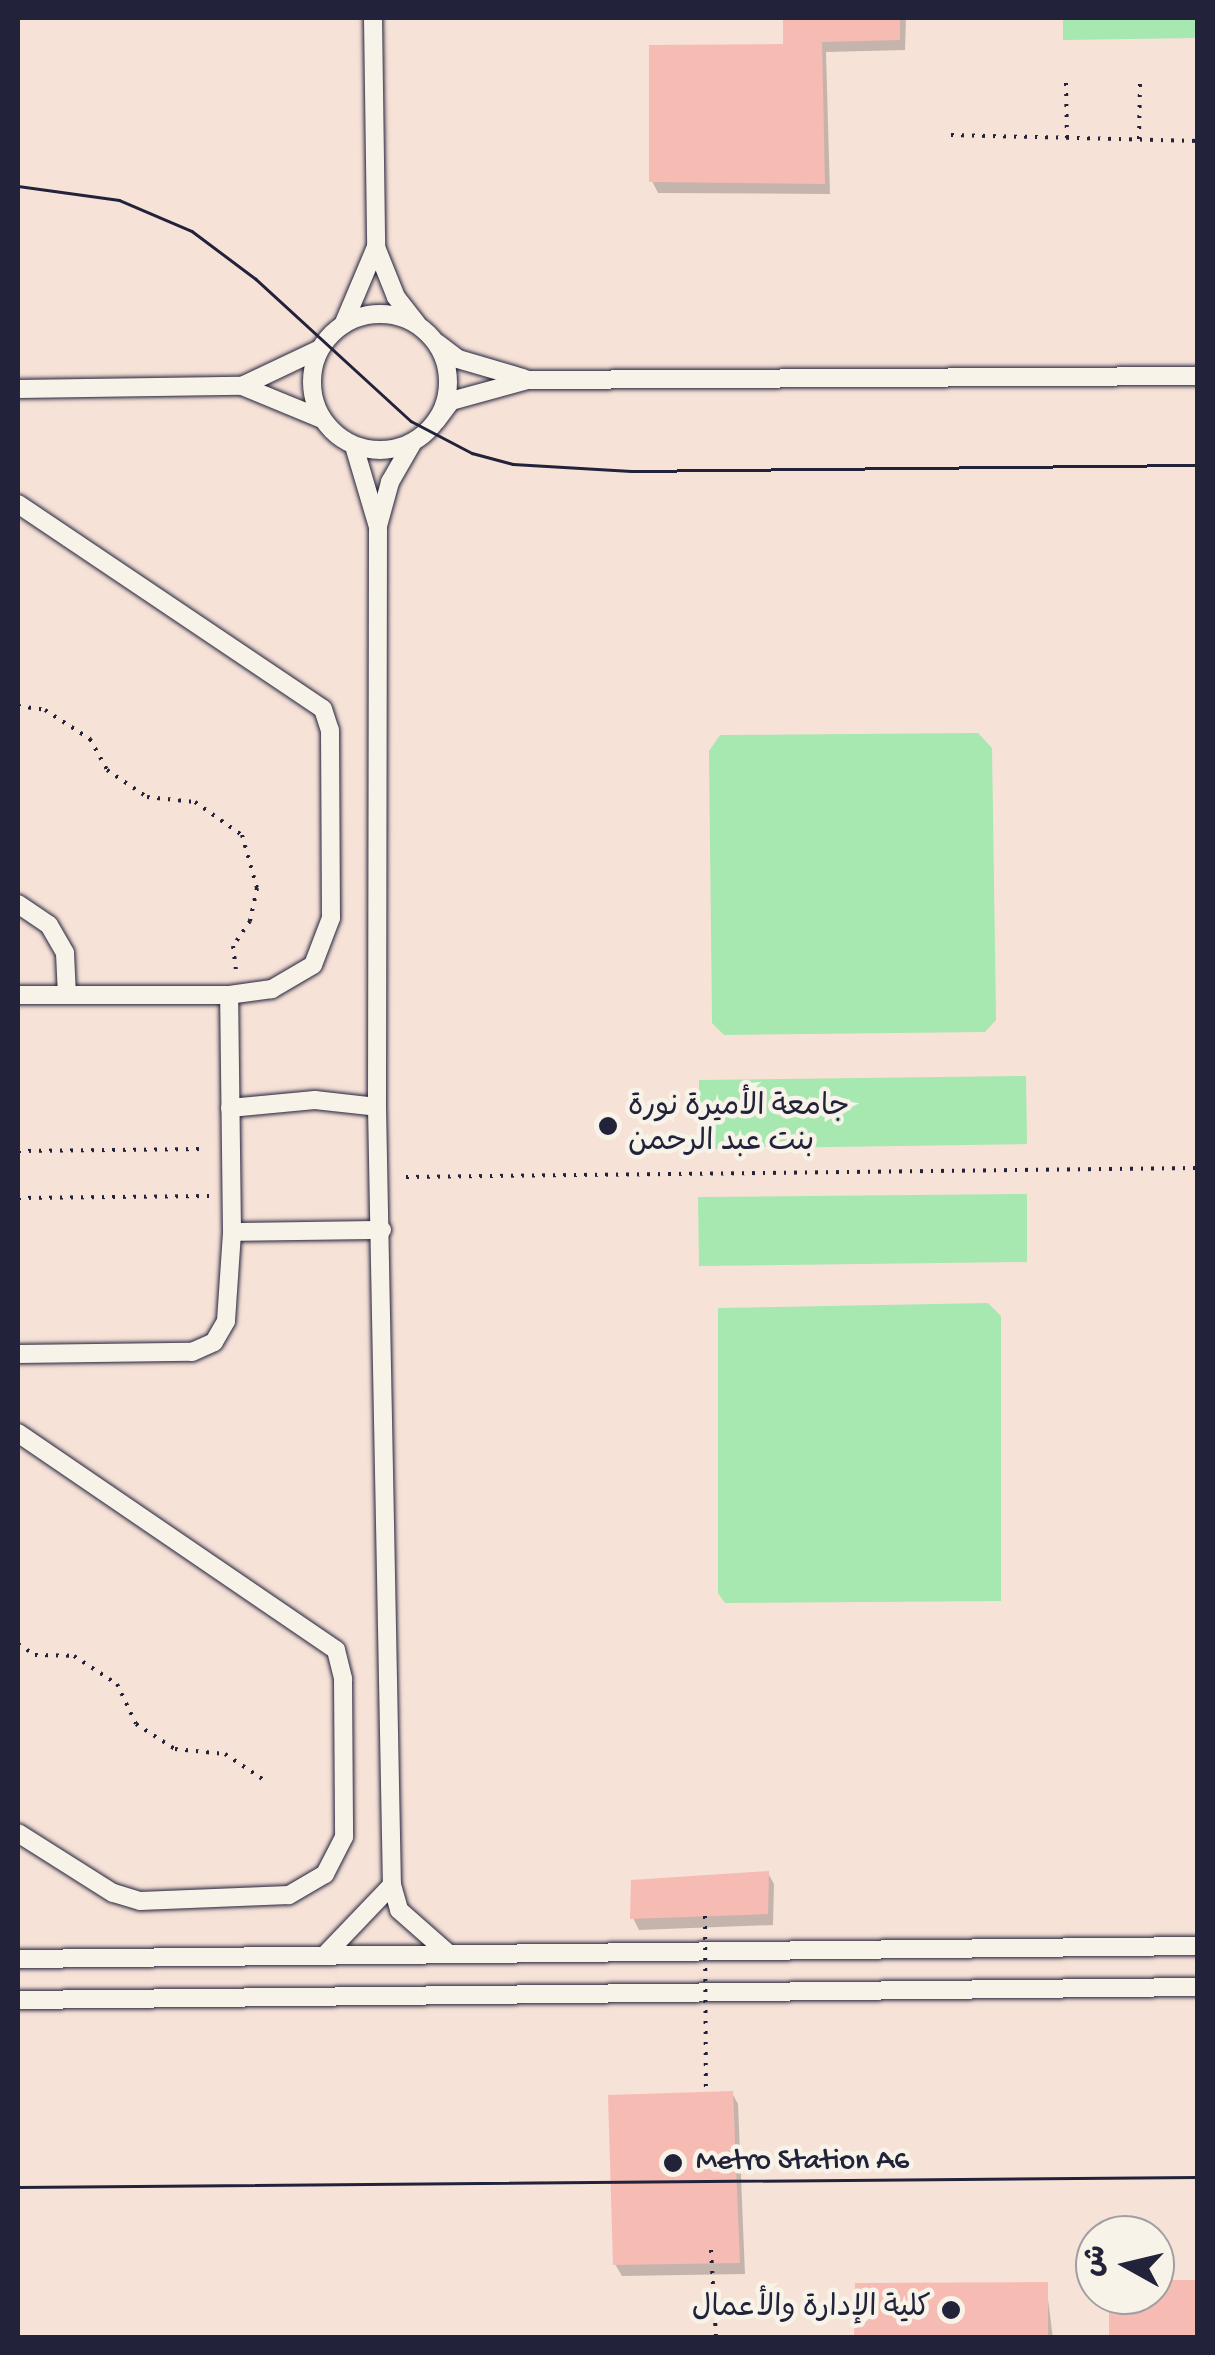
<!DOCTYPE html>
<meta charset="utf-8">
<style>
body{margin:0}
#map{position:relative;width:1215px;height:2355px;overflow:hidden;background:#f7f3e8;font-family:"Gochi Hand","Playpen Sans Arabic",sans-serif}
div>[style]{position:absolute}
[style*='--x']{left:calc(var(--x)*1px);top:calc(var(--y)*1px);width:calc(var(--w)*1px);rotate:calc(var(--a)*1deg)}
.built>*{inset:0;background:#f7e2d8}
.green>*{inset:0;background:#a7e7b0}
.shadow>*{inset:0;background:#0003}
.building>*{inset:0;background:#f6bbb3}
.path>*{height:4px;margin-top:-2px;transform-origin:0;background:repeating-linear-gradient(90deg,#22223b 0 2.5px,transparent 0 10.5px)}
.roads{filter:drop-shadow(0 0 2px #22223b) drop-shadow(0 0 2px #22223b)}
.street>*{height:18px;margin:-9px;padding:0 9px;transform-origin:9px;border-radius:9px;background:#f7f3e8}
.street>.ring{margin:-9px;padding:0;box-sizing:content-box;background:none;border:18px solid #f7f3e8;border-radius:50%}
.tram>*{height:2.5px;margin:-1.25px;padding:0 1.25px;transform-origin:1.25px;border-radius:1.25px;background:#22223b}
.path-bridge>*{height:4px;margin-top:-2px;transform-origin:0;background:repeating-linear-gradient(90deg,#22223b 0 2.5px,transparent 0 10.5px)}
.dots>*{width:28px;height:28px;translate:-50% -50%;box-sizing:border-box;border:5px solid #f7f3e8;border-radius:50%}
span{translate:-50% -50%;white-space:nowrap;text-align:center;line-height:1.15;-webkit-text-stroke:9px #f7f3e8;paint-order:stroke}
.poi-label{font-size:30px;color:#22223b}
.left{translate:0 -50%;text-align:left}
.right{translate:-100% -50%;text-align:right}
.frame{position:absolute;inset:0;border:20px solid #22223b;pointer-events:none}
.north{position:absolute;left:1075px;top:2215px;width:100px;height:100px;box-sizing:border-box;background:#f7f3e8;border:2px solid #a29fa3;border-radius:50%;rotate:278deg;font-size:28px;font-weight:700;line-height:40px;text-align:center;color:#22223b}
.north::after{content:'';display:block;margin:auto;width:35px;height:45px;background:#22223b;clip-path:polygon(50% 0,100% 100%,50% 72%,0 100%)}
</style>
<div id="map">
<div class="built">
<div style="clip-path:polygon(evenodd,18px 18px,1197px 18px,1197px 2337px,18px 2337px,18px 18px,1095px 2235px,1155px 2235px,1155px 2295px,1095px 2295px,1095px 2235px)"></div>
</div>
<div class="green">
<div style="clip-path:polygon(1063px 18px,1197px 18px,1197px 38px,1063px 40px)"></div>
<div style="clip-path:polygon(978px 733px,992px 748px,996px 1020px,985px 1032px,724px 1035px,712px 1023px,709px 751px,720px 735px)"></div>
<div style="clip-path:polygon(1026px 1076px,1027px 1144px,699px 1149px,699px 1080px)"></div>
<div style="clip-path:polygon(1027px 1194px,1027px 1262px,699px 1266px,698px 1197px)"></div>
<div style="clip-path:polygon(988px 1303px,1001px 1316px,1001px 1601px,725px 1603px,718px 1593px,718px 1308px)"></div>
</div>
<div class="shadow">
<div style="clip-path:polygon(786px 18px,906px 18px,905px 50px,826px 52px,830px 194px,658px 193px,652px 181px,786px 47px)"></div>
<div style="clip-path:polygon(768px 1873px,774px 1884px,773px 1925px,639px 1930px,633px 1918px)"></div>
<div style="clip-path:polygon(732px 2093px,738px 2104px,745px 2274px,622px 2276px,615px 2264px)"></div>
<div style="clip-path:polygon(1046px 2284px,1053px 2338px,856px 2338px)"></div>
</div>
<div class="building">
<div style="clip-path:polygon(783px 18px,900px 18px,900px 40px,822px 42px,825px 184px,649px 182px,649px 45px,783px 44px)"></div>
<div style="clip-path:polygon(769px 1871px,768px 1914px,630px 1919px,631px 1880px)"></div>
<div style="clip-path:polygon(733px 2091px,740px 2263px,613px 2265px,608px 2095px)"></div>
<div style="clip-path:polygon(1155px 2280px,1198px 2280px,1198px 2338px,1109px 2338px,1109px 2295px,1155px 2295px)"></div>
<div style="clip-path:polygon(1048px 2282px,1048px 2338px,854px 2338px,855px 2283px)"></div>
</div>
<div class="path">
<div style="--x:1066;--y:83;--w:55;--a:89"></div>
<div style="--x:951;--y:135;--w:247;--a:1.4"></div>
<div style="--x:1139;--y:139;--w:56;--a:-89"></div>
<div style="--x:18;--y:706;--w:27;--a:8"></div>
<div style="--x:45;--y:710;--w:54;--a:32.8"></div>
<div style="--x:90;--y:739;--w:35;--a:61"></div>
<div style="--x:107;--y:770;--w:48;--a:34"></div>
<div style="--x:147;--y:797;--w:48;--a:5.9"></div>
<div style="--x:195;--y:802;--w:57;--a:35.1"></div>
<div style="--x:242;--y:835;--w:55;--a:74.2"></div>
<div style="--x:257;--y:888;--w:34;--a:102"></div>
<div style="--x:250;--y:921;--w:30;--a:124"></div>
<div style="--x:233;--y:946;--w:26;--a:83"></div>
<div style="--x:18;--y:1151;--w:187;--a:-0.6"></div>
<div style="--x:406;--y:1177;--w:792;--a:-0.65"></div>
<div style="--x:18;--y:1198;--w:191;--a:-0.6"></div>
<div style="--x:18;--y:1644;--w:20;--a:33"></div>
<div style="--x:35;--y:1655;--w:39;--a:1"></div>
<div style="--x:74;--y:1656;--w:51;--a:33.1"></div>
<div style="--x:117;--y:1684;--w:44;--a:64.6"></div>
<div style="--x:136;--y:1724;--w:46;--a:32.7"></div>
<div style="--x:175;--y:1749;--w:50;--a:5.7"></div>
<div style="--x:225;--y:1754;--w:50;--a:33.7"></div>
<div style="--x:711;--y:2250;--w:88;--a:86.7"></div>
</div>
<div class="roads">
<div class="street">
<div style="--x:373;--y:18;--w:229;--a:89.2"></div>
<div style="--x:376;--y:247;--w:54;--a:68.2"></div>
<div style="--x:396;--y:297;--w:34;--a:52"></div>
<div class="ring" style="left:312px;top:314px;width:118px;height:118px"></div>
<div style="--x:343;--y:325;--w:85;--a:-67.1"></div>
<div style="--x:437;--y:343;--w:26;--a:37"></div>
<div style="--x:458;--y:359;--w:68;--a:16.3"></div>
<div style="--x:242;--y:386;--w:86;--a:-25.4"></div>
<div style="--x:18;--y:389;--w:224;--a:-0.8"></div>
<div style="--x:242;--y:386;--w:87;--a:22.4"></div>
<div style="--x:436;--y:421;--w:25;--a:-53"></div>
<div style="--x:451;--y:401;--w:80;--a:-15.3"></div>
<div style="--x:528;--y:380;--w:670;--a:-0.34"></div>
<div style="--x:354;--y:446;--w:84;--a:73.5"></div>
<div style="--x:378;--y:527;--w:580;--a:90.1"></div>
<div style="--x:377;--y:1107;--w:778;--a:88.9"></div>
<div style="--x:392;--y:1885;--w:26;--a:74"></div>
<div style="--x:399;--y:1910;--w:65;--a:41.3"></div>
<div style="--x:18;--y:504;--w:367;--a:33.9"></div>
<div style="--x:323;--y:709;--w:22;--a:72"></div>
<div style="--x:330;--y:730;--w:188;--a:89.7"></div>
<div style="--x:331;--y:918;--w:50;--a:111"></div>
<div style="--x:313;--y:965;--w:48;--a:149.7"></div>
<div style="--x:272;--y:989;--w:43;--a:172.1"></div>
<div style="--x:229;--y:995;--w:211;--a:180"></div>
<div style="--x:378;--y:526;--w:46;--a:-74.7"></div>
<div style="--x:390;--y:482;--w:46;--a:-60.1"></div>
<div style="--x:18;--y:904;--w:37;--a:34"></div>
<div style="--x:49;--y:925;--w:32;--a:60"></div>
<div style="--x:65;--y:953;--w:42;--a:87.3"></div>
<div style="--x:230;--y:1108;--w:85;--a:-5.4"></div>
<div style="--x:315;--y:1100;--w:62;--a:6.4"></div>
<div style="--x:232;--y:1232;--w:150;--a:-0.8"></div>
<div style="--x:18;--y:1354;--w:174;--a:-0.7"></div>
<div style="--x:192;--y:1352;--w:24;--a:-24"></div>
<div style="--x:214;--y:1342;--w:24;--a:-60"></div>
<div style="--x:226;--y:1321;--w:89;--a:-86.1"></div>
<div style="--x:232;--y:1232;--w:237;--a:-90.7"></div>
<div style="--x:18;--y:1433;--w:385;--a:34.3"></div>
<div style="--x:336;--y:1650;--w:30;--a:76"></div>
<div style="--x:343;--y:1679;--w:158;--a:89.6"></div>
<div style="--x:344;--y:1837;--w:42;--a:117.2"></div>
<div style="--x:325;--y:1874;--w:42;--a:149.7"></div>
<div style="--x:289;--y:1895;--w:149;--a:177.7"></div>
<div style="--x:140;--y:1901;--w:28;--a:-163"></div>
<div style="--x:113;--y:1893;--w:112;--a:-147.7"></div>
<div style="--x:325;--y:1955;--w:97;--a:-46.3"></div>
<div style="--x:18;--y:1959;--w:1180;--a:-0.63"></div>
<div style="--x:18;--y:2000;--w:1180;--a:-0.63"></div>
</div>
</div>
<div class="tram">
<div style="--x:18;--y:186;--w:102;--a:7.9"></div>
<div style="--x:119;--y:200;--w:79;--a:23"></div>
<div style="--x:192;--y:231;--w:80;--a:36.9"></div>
<div style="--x:256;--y:279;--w:210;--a:42.5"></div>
<div style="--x:411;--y:421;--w:69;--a:27.7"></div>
<div style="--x:472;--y:453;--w:42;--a:15"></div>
<div style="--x:513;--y:464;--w:118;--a:3.4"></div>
<div style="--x:631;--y:471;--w:567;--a:-0.61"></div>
<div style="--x:18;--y:2187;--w:1180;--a:-0.49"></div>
</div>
<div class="path-bridge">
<div style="--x:705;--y:1916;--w:177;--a:89.7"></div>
</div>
<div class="dots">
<div style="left:608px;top:1126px;background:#22223b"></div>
<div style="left:673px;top:2163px;background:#22223b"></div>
<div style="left:951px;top:2310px;background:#22223b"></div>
</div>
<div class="poi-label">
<span class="left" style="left:628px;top:1126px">جامعة الأميرة نورة<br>بنت عبد الرحمن</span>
<span class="left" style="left:696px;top:2163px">Metro Station A6</span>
<span class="right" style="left:931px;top:2310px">كلية الإدارة والأعمال</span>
</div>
<div class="frame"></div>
<div class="north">ش</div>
</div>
